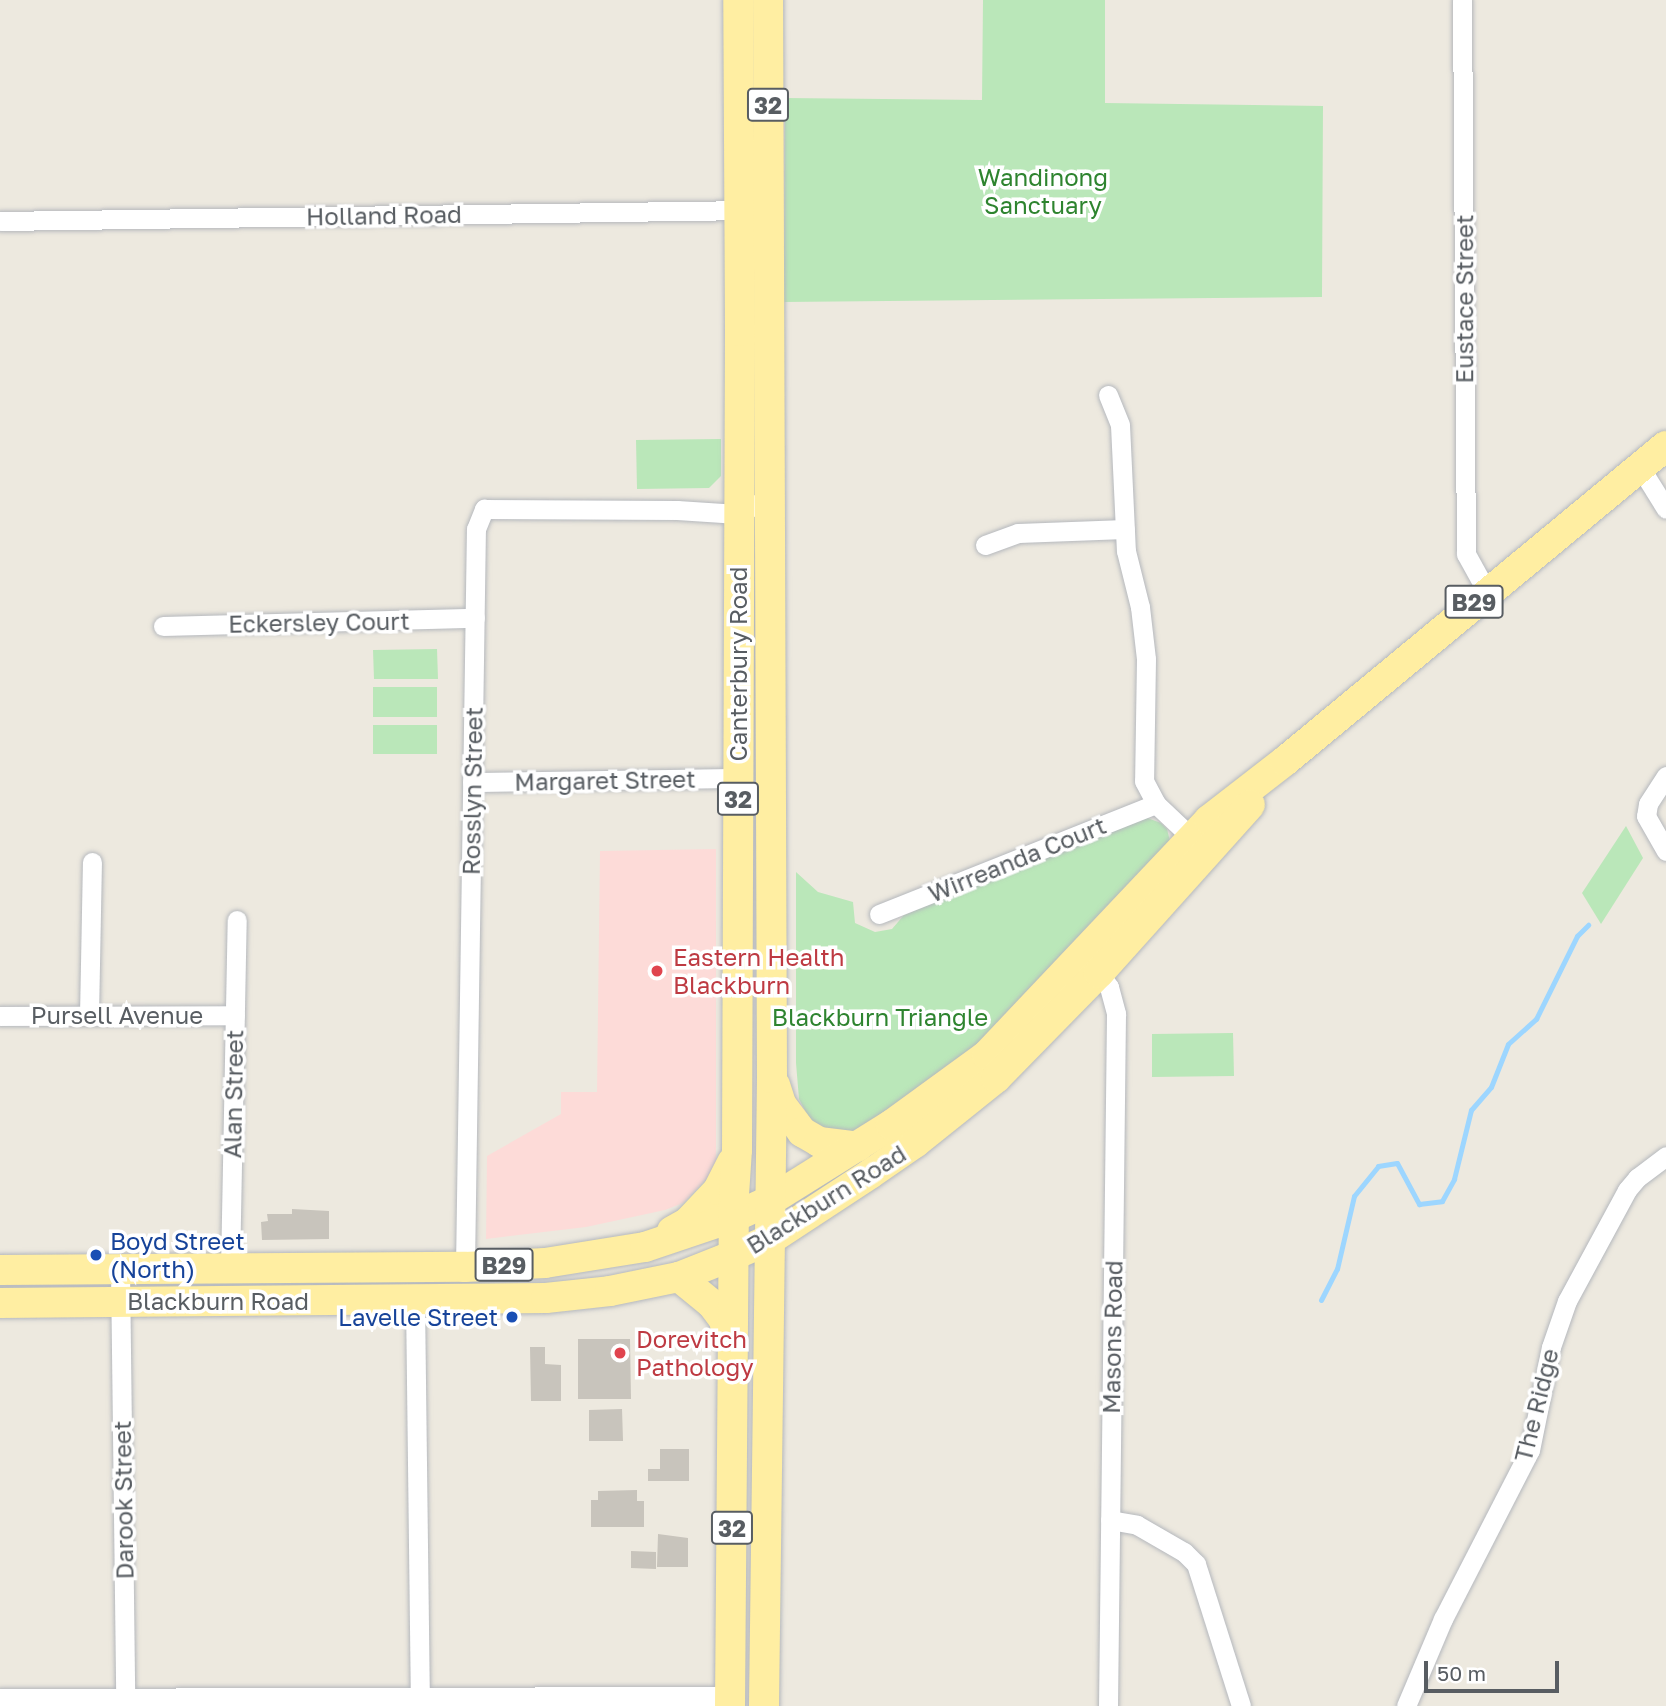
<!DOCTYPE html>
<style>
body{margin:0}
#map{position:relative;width:1666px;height:1706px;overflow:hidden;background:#ede9df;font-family:"Golos Text",sans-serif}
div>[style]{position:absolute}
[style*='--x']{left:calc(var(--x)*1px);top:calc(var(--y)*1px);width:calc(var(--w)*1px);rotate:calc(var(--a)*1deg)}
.medical>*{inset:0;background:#fddbd8}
.green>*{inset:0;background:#bae7b9}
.stream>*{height:5px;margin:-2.5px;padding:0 2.5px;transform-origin:2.5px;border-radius:2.5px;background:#9dd6ff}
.building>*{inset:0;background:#c8c4bc}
.roads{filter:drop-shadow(0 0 2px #b5b8bd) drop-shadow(0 0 2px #b5b8bd)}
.street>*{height:19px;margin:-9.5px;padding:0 9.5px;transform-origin:9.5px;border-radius:9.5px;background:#fff}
.primary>*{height:30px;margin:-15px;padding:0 15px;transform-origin:15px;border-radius:15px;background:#ffeea2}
.dots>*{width:19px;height:19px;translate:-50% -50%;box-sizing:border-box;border:4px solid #fff;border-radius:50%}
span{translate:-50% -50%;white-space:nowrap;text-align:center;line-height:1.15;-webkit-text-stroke:7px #fff;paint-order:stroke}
.shield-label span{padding:2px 5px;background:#fff;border:2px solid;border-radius:5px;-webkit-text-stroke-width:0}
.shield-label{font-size:23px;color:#585d62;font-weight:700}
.park-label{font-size:24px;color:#2e842f}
.street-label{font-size:24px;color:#585d62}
.health-label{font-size:24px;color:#be3a42}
.left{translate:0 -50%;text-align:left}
.transit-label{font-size:24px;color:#164399}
.right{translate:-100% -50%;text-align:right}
.scale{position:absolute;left:1424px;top:1661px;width:135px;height:32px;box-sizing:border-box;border:4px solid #585d62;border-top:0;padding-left:9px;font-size:21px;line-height:24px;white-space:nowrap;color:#585d62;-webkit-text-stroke:5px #fff;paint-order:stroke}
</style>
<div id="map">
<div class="medical">
<div style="clip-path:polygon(716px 849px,716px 1169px,683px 1203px,665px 1210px,586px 1227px,486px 1239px,487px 1156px,561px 1114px,561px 1092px,597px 1092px,600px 851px)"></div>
</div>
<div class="green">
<div style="clip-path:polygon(983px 0,1105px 0,1105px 103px,1323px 106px,1322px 297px,784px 302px,785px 98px,982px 100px)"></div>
<div style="clip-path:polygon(721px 439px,721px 476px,709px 488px,637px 489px,636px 440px)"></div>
<div style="clip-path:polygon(437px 649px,438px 679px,374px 679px,373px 650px)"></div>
<div style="clip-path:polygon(373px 687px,437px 687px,437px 717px,373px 717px)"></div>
<div style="clip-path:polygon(373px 725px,437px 725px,437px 754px,373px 754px)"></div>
<div style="clip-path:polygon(1128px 816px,1142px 816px,1161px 823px,1167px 829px,1170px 841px,964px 1062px,863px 1133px,816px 1131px,799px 1099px,796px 1063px,796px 872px,818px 892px,853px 902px,855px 923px,875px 932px,892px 929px,904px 915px,1065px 851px)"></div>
<div style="clip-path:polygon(1626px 826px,1643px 858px,1601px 924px,1582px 893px)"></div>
<div style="clip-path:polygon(1233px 1033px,1234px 1076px,1152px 1077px,1152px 1034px)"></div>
</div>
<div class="stream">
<div style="--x:1321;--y:1300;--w:35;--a:-63"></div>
<div style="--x:1337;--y:1269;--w:75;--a:-76.9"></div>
<div style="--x:1354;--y:1196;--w:38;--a:-51"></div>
<div style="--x:1378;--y:1166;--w:19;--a:-9"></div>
<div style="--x:1397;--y:1163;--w:47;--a:61.8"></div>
<div style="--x:1419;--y:1204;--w:23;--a:-7"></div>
<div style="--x:1442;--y:1201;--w:25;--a:-61"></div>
<div style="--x:1454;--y:1179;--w:71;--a:-76.2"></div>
<div style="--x:1471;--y:1110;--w:30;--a:-49"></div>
<div style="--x:1491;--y:1087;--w:46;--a:-68.4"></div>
<div style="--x:1508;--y:1044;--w:38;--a:-42"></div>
<div style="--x:1536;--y:1019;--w:93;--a:-63.7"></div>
<div style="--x:1577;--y:936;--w:16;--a:-45"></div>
</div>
<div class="building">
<div style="clip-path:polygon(292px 1209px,329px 1211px,329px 1239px,262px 1240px,261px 1222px,268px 1221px,267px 1214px,292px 1214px)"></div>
<div style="clip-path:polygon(578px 1339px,630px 1339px,631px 1399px,578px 1399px)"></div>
<div style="clip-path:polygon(530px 1347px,545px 1347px,545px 1364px,561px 1365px,561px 1401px,531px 1401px)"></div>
<div style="clip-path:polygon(622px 1409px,623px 1441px,589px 1441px,589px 1410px)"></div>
<div style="clip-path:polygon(660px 1449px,689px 1449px,689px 1481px,648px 1481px,648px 1469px,660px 1469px)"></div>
<div style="clip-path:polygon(637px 1490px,637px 1501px,644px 1501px,644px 1527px,591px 1527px,591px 1500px,598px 1500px,598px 1491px)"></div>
<div style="clip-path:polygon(658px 1534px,688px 1538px,688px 1567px,657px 1567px)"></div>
<div style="clip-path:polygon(631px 1551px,656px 1552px,656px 1569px,631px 1568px)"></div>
</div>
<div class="roads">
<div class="street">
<div style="--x:1462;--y:0;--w:554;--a:89.59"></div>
<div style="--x:1466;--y:554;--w:43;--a:61.1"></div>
<div style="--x:0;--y:221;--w:748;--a:-0.84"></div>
<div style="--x:1108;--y:395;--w:32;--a:68"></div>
<div style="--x:1120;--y:425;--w:126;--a:87.3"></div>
<div style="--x:1126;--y:551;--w:58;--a:76"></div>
<div style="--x:1140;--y:607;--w:52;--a:83.4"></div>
<div style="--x:1146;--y:659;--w:122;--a:90.9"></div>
<div style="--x:1144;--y:781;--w:26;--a:62"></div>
<div style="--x:1156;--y:804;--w:48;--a:43.3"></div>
<div style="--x:1640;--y:467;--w:49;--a:58.2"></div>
<div style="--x:985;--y:545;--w:35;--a:-20"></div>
<div style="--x:1018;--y:533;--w:107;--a:-2.1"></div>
<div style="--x:163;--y:626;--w:312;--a:-1.5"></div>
<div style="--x:1666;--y:776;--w:33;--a:123"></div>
<div style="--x:1648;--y:804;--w:12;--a:99"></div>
<div style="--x:1646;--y:816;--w:40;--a:60.3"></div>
<div style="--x:472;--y:782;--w:266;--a:-0.9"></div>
<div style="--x:879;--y:914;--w:298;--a:-21.7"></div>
<div style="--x:1099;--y:973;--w:17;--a:54"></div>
<div style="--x:1109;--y:987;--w:28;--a:75"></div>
<div style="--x:1116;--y:1014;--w:692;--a:90.66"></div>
<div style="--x:0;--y:1016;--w:235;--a:-0.2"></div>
<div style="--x:89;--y:1016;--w:154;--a:-88.9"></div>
<div style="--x:465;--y:1267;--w:738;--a:-89.15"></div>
<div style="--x:476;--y:529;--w:22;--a:-68"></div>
<div style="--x:484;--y:509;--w:193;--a:0.3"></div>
<div style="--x:677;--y:510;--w:61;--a:3.8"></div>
<div style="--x:738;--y:514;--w:34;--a:-28"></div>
<div style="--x:120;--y:1269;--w:429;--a:89.3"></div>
<div style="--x:230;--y:1269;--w:349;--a:-88.9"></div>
<div style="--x:415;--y:1300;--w:398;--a:89.3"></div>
<div style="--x:1110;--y:1520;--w:27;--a:10"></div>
<div style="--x:1137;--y:1525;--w:54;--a:29.9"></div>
<div style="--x:1184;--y:1552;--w:17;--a:45"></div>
<div style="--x:1196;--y:1564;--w:149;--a:72.4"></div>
<div style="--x:0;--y:1698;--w:730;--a:-0.16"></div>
<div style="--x:1406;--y:1706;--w:95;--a:-67"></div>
<div style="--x:1443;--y:1619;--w:190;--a:-62.8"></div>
<div style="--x:1530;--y:1450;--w:105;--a:-78.5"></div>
<div style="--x:1551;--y:1347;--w:49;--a:-70.8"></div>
<div style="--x:1567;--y:1301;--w:126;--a:-61.6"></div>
<div style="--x:1627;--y:1190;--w:16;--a:-50"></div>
<div style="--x:1637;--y:1178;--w:36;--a:-37"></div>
</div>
<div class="primary">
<div style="--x:775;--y:1085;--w:20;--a:72"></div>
<div style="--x:781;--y:1104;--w:35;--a:53"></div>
<div style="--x:802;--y:1132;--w:20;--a:30"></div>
<div style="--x:819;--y:1142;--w:39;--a:7"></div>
<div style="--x:672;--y:1231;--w:18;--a:-29"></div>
<div style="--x:688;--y:1222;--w:44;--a:-46.8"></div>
<div style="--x:718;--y:1190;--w:31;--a:-63"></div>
<div style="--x:0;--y:1270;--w:465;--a:-0.4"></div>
<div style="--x:465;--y:1267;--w:80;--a:-2.9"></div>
<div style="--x:545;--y:1263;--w:101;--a:-9.1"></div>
<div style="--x:645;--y:1247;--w:94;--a:-18.6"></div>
<div style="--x:734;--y:1217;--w:41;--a:-24.7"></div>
<div style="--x:771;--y:1200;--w:142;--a:-32"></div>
<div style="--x:891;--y:1125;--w:119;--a:-36.1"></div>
<div style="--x:987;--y:1055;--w:323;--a:-46.6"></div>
<div style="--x:1209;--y:820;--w:96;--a:-37.8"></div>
<div style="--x:1285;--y:761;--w:494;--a:-39.6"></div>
<div style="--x:679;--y:1277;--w:43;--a:39.3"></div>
<div style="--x:712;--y:1304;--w:20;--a:53"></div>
<div style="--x:724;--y:1320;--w:19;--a:78"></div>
<div style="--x:0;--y:1303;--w:546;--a:-0.52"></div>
<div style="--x:546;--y:1298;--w:64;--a:-6.2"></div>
<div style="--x:610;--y:1291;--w:70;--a:-11.5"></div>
<div style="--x:679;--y:1277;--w:59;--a:-21.8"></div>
<div style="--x:734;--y:1255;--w:40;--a:-23.4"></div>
<div style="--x:771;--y:1239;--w:118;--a:-33.3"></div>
<div style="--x:870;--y:1174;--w:55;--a:-34.6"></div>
<div style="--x:915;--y:1143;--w:104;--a:-38.7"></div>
<div style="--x:996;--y:1078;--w:147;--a:-45.6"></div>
<div style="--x:1099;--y:973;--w:226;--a:-48.1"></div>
<div style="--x:730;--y:1706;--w:511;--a:-89.55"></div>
<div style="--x:734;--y:1195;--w:45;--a:-86.2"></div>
<div style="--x:737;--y:1150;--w:819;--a:-89.79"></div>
<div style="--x:740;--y:331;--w:331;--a:-90.3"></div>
<div style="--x:764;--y:1706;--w:628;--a:-89.27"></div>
<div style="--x:772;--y:1078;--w:1078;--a:-90.21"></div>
</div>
</div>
<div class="dots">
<div style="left:657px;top:971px;background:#e0444e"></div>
<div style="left:96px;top:1255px;background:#1a4fb4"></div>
<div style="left:512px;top:1317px;background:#1a4fb4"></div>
<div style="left:620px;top:1353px;background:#e0444e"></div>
</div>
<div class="shield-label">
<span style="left:768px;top:105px">32</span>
<span style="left:1474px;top:602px">B29</span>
<span style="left:738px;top:799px">32</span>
<span style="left:504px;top:1265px">B29</span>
<span style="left:732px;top:1528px">32</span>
</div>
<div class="park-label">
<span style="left:1043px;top:191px">Wandinong<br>Sanctuary</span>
<span style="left:880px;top:1017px">Blackburn Triangle</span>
</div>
<div class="street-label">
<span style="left:384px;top:215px;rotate:-1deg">Holland Road</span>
<span style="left:1464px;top:299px;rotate:-90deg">Eustace Street</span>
<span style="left:319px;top:622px;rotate:-1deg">Eckersley Court</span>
<span style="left:738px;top:664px;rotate:-90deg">Canterbury Road</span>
<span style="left:605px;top:780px;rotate:-1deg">Margaret Street</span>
<span style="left:472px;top:791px;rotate:-89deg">Rosslyn Street</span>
<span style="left:1017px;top:859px;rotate:-22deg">Wirreanda Court</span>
<span style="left:117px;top:1015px">Pursell Avenue</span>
<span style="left:233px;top:1094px;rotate:-89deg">Alan Street</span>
<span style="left:826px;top:1199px;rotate:-32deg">Blackburn Road</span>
<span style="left:218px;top:1301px">Blackburn Road</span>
<span style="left:1112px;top:1337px;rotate:-89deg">Masons Road</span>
<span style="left:1536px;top:1405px;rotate:-76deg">The Ridge</span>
<span style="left:123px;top:1500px;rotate:-91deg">Darook Street</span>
</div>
<div class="health-label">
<span class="left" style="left:673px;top:971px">Eastern Health<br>Blackburn</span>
<span class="left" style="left:636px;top:1353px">Dorevitch<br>Pathology</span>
</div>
<div class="transit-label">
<span class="left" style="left:110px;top:1255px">Boyd Street<br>(North)</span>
<span class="right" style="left:498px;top:1317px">Lavelle Street</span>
</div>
<div class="scale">50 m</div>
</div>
